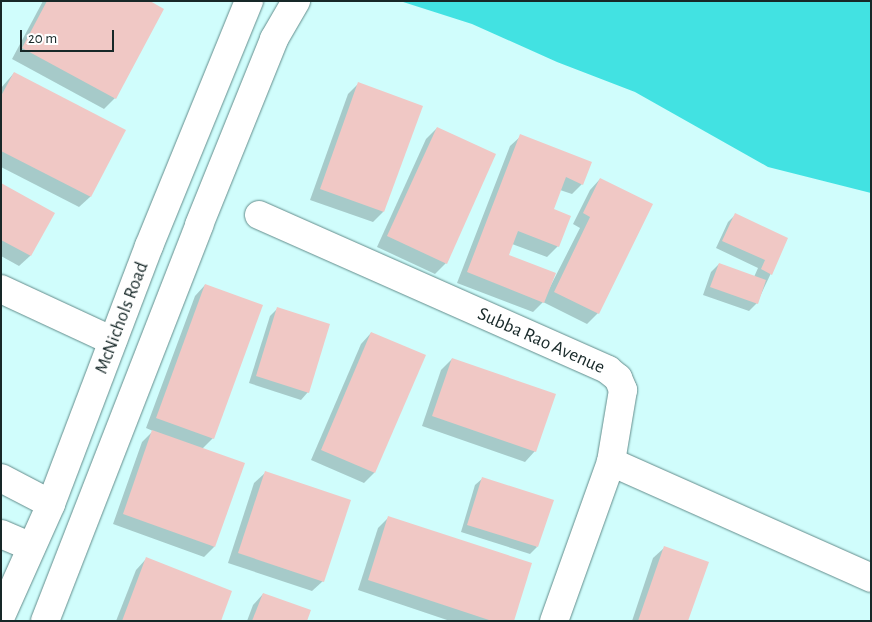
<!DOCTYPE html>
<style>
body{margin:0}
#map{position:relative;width:872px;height:622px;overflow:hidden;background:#d0fdfc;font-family:"Alegreya Sans",sans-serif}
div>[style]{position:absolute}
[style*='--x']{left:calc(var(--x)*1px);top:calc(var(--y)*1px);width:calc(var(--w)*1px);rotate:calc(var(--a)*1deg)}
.water>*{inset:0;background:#42e2e2}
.shadow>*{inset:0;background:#0003}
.building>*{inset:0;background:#f0c8c5}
.roads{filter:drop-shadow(0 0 1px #628c8b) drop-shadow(0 0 1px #628c8b)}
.minor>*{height:28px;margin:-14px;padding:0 14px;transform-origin:14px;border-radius:14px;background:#fff}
.major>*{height:28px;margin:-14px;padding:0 14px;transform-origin:14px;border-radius:14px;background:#fff}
span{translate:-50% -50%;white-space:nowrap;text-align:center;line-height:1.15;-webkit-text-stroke:4px #fff;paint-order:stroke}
.street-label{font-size:19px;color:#172828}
.frame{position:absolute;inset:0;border:2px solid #172828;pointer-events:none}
.scale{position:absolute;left:20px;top:30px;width:94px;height:22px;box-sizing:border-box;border:2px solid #172828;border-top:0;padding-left:6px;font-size:15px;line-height:18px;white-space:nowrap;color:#172828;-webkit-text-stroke:4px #fff;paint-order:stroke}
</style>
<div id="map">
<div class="water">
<div style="clip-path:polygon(400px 1px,871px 1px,871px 193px,768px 167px,635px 92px,557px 62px,472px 24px)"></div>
</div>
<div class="shadow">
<div style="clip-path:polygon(43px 1px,147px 1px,115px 98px,104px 109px,12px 59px)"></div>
<div style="clip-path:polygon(14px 73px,124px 131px,90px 197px,79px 207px,1px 167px,1px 88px)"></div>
<div style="clip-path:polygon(359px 83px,383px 212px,373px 222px,310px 200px,348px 94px)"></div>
<div style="clip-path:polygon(437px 128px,446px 263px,435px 274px,377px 247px,426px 139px)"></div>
<div style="clip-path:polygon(521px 136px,582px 184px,572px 194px,560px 190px,553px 210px,558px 246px,547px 257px,512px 244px,508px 256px,548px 291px,580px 228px,573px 224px,590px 190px,600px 179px,598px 313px,587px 324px,543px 302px,533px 312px,457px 283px,510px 146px)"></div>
<div style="clip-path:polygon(1px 184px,53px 213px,30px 256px,19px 266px,1px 256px)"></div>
<div style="clip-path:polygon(735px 215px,787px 239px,757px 303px,749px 311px,703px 295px,711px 272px,719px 264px,754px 277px,758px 268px,716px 248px,728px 222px)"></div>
<div style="clip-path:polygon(205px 285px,213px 438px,202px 449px,214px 547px,204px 557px,113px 524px,142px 442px,153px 431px,146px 428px,195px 296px)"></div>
<div style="clip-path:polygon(277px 309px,308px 392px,301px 400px,249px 383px,270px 316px)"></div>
<div style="clip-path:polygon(371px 333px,374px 473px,364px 483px,311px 460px,361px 344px)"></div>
<div style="clip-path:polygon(452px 359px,535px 451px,525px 462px,422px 426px,441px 370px)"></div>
<div style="clip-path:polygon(265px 473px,323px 581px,312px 591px,228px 563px,254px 483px)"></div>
<div style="clip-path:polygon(483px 478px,537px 547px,530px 554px,461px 532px,475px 485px)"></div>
<div style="clip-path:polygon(389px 517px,513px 621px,450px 621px,358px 590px,378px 528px)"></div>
<div style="clip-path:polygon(664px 548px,687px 621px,632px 621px,653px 558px)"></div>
<div style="clip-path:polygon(146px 559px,220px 621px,116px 621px,136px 570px)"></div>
<div style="clip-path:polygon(263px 594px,305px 621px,247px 621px,253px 605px)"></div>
</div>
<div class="building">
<div style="clip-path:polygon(47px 1px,150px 1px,164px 9px,116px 99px,22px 48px)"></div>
<div style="clip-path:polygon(14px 72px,126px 130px,91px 197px,1px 151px,1px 96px)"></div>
<div style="clip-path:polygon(358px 82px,423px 106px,384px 212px,320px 189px)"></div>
<div style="clip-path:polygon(437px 127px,496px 154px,447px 264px,387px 236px)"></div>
<div style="clip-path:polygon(520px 134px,592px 162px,583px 185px,566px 177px,554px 209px,571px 216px,559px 247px,518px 231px,509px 255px,556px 273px,544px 303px,467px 272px)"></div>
<div style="clip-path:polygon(600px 178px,653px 204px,599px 314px,554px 292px,590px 217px,583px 213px)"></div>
<div style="clip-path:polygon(1px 183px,55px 213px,31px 256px,1px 240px)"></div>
<div style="clip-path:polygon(735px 213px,788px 238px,772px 275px,761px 269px,765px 260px,722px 241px)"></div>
<div style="clip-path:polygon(719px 263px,766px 280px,758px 304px,710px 287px)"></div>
<div style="clip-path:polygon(205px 284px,263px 305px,214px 439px,156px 418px)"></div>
<div style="clip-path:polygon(277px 307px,330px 324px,309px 393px,256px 376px)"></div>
<div style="clip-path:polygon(371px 332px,426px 355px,375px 473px,321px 450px)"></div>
<div style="clip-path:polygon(452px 358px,556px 394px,536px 452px,432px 416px)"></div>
<div style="clip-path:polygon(152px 430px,245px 463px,215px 547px,123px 514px)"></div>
<div style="clip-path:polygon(265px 471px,351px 500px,324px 582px,238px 553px)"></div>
<div style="clip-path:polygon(482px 477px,554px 500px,538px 547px,467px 525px)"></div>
<div style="clip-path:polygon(388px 516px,532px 563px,514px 621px,492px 621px,368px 580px)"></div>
<div style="clip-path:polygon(664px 546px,709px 562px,688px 621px,638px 621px)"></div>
<div style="clip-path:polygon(146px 557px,232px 591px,221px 621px,122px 621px)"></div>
<div style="clip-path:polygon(263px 593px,311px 610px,307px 621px,252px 621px)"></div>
</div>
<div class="roads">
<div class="minor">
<div style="--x:259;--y:215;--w:382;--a:23.9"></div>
<div style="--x:608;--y:370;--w:13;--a:39"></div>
<div style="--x:618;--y:378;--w:13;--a:67"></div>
<div style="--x:623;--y:390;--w:73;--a:99.5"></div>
<div style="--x:611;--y:462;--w:169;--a:109.7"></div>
<div style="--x:1;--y:289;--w:123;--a:24.9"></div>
<div style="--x:611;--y:462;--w:285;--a:24"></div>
<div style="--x:1;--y:478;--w:56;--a:27.5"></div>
<div style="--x:1;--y:534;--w:33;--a:23"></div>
</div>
<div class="major">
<div style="--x:1;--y:616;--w:123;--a:-65.9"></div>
<div style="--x:51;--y:504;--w:276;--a:-69.2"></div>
<div style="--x:149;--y:246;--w:265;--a:-67.8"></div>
<div style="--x:45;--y:621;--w:425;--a:-68.7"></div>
<div style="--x:199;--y:225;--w:201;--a:-68"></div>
<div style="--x:274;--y:39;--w:44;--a:-59.9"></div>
</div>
</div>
<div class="street-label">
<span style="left:122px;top:318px;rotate:-69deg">McNichols Road</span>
<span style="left:541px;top:341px;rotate:24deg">Subba Rao Avenue</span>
</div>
<div class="frame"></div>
<div class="scale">20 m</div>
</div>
